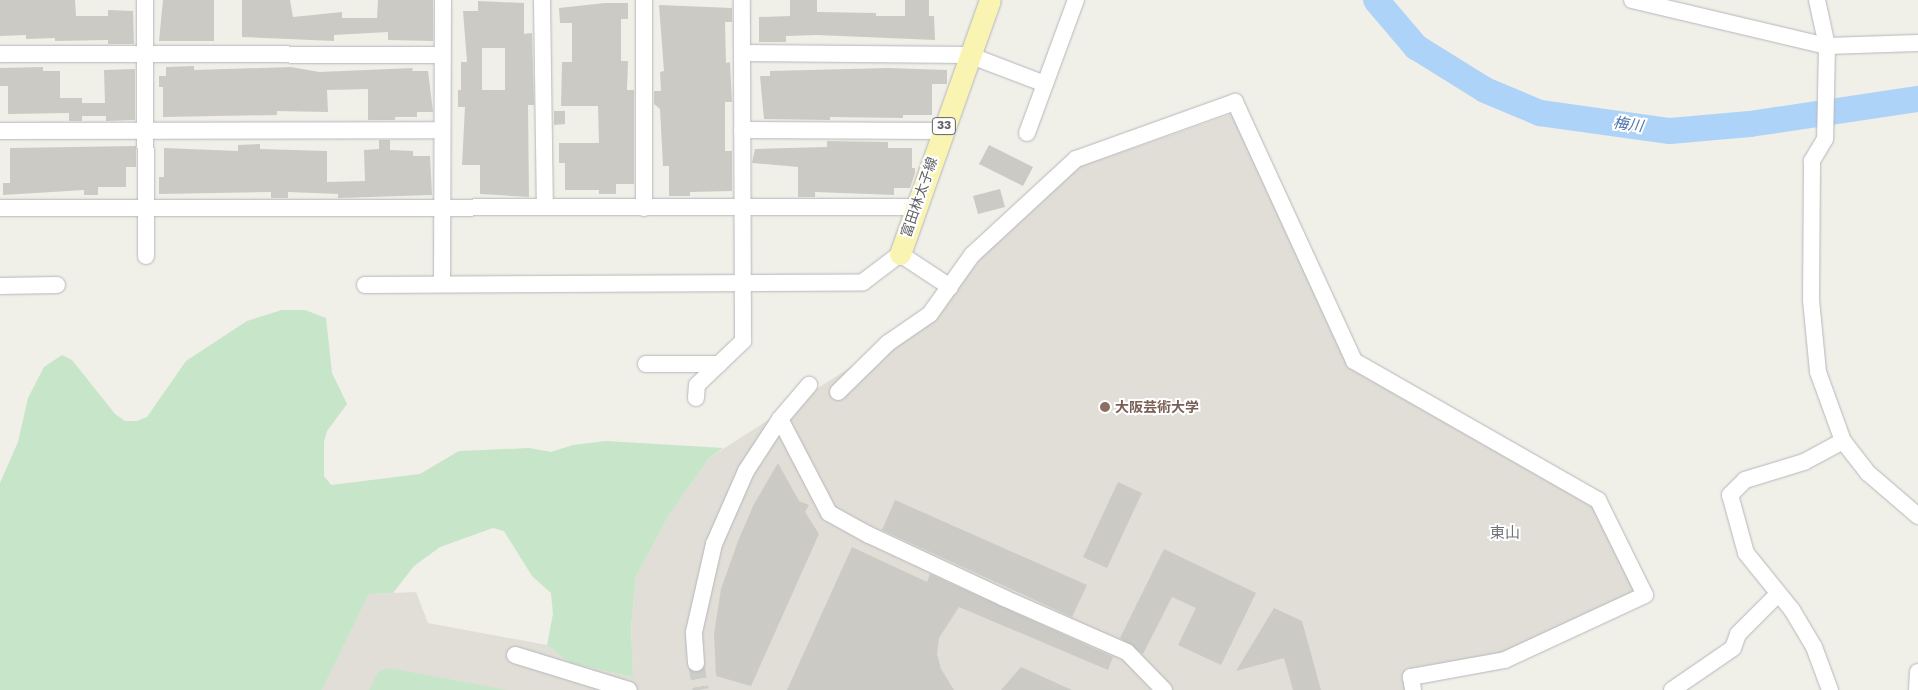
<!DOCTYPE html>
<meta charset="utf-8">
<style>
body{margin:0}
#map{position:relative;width:1918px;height:690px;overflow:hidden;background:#f0efe8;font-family:"Work Sans","Noto Sans JP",sans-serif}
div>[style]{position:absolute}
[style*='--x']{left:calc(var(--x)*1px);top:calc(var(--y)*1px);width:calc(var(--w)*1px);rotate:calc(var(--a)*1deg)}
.education>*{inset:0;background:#e0ded6}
.green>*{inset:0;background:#c6e5c9}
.river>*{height:26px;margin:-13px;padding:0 13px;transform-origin:13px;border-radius:13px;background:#aed3f9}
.building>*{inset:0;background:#cccac4}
.minor-tunnel>*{height:16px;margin-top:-8px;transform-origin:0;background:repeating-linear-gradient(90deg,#ccccc8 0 16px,transparent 0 24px)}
.roads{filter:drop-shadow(0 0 1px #b5b7bb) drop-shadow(0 0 1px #b5b7bb)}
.minor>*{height:16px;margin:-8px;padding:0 8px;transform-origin:8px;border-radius:8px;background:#fff}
.major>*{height:21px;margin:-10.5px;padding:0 10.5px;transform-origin:10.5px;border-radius:10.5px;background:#faf4b3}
.dots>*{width:14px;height:14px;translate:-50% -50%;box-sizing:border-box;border:2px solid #fff;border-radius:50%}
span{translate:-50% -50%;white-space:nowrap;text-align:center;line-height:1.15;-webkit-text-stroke:4px #fff;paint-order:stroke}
.shield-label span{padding:1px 4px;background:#fff;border:1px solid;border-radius:4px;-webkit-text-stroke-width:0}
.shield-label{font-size:12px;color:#5f6267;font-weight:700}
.street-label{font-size:14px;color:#5f6267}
.education-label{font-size:14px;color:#785e54;font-weight:700}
.left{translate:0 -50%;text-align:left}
.water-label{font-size:15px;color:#4b72ac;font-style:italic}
.neighbourhood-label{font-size:15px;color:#707479}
</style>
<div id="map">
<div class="education">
<div style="clip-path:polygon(1234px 113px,1349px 366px,1591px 502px,1635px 584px,1632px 593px,1508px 653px,1405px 669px,1407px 690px,322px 690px,369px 594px,416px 592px,428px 623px,547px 645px,570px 663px,633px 677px,631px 627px,636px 576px,669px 515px,709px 458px,941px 309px,982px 257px,1079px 167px)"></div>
</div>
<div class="green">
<div style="clip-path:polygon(282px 310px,305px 310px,326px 318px,332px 373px,347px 404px,327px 431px,324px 442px,324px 476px,331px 485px,420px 474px,459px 451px,529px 448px,551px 452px,573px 445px,606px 441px,723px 448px,709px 458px,669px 515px,636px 576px,631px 627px,633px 677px,570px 663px,547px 645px,553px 614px,551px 593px,532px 576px,504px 531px,493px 528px,440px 547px,414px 566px,393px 593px,369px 594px,322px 690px,0 690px,0 483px,18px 442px,28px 398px,44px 367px,62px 355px,72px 360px,115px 414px,125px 421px,137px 421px,147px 417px,186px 361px,247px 321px)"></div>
<div style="clip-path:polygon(388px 668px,507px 690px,369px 690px,378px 672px)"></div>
</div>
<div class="river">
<div style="--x:1376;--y:0;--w:62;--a:49.6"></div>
<div style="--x:1416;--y:47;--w:81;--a:31.9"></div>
<div style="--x:1485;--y:90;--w:60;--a:22.7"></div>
<div style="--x:1540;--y:113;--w:131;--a:7.9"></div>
<div style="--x:1670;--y:131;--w:80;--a:-5"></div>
<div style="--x:1750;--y:124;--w:170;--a:-8.5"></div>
</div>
<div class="building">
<div style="clip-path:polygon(0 0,75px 0,76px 16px,108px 16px,108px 10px,133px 11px,134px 44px,108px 44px,108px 40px,55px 41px,55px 38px,26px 39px,26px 35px,0 36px)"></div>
<div style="clip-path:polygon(163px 0,214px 0,214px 41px,159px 41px)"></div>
<div style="clip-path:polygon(242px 0,290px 0,293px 17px,342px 12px,342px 18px,377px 18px,378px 0,433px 0,433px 41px,388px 40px,388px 32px,334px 35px,334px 41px,242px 37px)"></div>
<div style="clip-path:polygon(790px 0,817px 0,817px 12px,876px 13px,876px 16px,905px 16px,905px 0,929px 0,929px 16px,934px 16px,935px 40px,817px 35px,786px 36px,786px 42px,759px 42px,759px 17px,790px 16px)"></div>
<div style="clip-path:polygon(evenodd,478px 1px,524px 3px,524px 34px,532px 33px,534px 105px,528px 105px,529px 197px,480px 194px,480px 165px,462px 165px,465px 107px,458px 107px,458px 90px,461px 90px,461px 62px,467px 62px,463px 11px,478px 11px,478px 1px,482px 48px,505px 48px,505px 90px,482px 90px,482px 48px)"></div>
<div style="clip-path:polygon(605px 3px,628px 3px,628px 19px,621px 19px,621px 61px,628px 61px,627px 90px,634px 90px,634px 184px,616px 184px,616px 194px,599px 194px,599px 190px,565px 190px,565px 163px,559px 163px,559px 143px,599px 143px,598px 106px,561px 106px,562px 62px,572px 62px,572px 23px,560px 23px,559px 8px)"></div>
<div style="clip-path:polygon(659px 5px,732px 8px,732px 22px,725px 22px,726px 63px,730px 62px,732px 102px,725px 102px,725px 151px,732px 151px,732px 191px,690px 192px,690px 196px,669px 196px,669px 166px,663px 166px,660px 109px,654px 104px,654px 91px,661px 91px,660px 72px,664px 71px)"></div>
<div style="clip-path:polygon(194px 66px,194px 70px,291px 67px,319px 72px,413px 68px,412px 71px,428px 71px,433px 112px,417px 112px,417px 117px,395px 117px,395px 120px,368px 120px,368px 89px,327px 90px,328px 112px,277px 111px,277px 115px,163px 117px,163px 87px,159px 87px,159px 76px,166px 76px,166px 67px)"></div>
<div style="clip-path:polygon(43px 67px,43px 71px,60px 71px,60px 98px,82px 98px,82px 103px,105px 103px,104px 70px,135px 69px,135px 120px,106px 121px,106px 116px,82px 116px,82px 121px,69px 121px,69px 113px,8px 114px,8px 86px,0 86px,0 68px)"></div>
<div style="clip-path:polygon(888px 68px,947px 70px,947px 84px,932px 84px,932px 115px,903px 115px,903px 118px,830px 117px,830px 120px,764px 119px,760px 76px,770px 76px,770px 71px)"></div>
<div style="clip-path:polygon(554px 111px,565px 111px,565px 124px,554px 125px)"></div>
<div style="clip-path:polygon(379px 140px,390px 140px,390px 150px,413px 151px,413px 156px,430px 156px,432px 195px,338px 198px,338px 194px,288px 192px,288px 198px,271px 198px,271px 192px,159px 194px,159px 177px,164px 177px,164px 148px,238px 151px,238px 145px,260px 144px,260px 149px,327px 151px,327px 182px,365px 181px,364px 150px,379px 149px)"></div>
<div style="clip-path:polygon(827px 141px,888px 142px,888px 148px,912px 148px,912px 168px,915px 168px,915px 173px,910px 188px,894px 188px,894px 195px,815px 192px,815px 197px,798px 197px,798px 167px,752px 163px,755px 149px,827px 147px)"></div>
<div style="clip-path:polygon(989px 145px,1033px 167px,1023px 186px,979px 164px)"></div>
<div style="clip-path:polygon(136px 146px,136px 167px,126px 167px,126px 187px,98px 187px,98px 195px,84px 195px,84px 190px,3px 195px,3px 183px,10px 183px,10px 148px)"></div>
<div style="clip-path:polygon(1000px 189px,1005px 207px,978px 214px,973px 196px)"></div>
<div style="clip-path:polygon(778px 463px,799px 501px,809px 505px,805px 512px,819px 534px,751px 686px,716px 676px,714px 634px,721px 589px,738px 541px,754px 504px)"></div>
<div style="clip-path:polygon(1118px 482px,1142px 493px,1107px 568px,1083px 557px)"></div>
<div style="clip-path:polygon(895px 500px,1087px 585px,1072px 617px,882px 530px)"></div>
<div style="clip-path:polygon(852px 547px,927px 582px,930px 574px,1113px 657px,1108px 670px,959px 607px,939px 638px,937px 654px,941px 669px,954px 690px,787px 690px)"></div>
<div style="clip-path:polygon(1164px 549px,1256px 593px,1221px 665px,1178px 645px,1196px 608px,1172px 597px,1143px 654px,1120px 638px)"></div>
<div style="clip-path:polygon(1274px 608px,1302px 621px,1321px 690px,1293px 690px,1284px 658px,1236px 671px)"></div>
<div style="clip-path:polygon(1021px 667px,1072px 690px,1001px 690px)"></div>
</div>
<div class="minor-tunnel">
<div style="--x:696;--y:663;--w:27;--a:80"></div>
</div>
<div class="roads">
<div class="minor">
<div style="--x:145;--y:0;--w:256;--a:89.8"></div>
<div style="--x:542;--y:0;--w:207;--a:89.2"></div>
<div style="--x:644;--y:0;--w:208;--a:90"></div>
<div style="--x:1632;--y:0;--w:200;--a:13.3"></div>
<div style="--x:1827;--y:46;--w:91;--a:-1.9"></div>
<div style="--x:1817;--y:0;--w:47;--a:77.7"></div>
<div style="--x:1827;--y:46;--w:93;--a:91.2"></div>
<div style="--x:1825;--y:139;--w:26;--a:121"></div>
<div style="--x:1812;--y:161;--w:139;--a:90.4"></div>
<div style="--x:1811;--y:300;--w:72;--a:84.4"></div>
<div style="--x:1818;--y:372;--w:73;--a:70.1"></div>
<div style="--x:1843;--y:441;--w:41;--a:52"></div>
<div style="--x:1868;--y:473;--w:66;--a:40.7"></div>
<div style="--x:743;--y:53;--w:226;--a:0.5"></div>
<div style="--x:969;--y:55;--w:81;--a:20.9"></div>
<div style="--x:0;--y:54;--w:442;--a:0.1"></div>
<div style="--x:742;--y:130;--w:200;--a:0.3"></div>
<div style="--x:0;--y:131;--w:442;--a:-0.1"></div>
<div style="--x:1027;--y:133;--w:142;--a:-69.8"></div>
<div style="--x:0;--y:208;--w:915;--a:-0.06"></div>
<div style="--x:442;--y:284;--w:284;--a:-89.8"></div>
<div style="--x:365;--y:285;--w:498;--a:-0.3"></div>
<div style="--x:863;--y:282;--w:46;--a:-37.1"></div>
<div style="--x:900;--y:254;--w:60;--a:33.4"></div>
<div style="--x:0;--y:286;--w:57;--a:-1"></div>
<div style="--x:646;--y:364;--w:73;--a:0"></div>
<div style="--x:838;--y:392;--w:70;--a:-44.4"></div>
<div style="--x:888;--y:343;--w:51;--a:-34.6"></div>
<div style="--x:930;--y:314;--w:72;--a:-54.6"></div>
<div style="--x:972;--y:255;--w:142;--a:-42.7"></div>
<div style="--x:1076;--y:159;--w:169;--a:-19.7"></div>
<div style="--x:1235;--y:102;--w:285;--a:65.3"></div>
<div style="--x:1354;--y:361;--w:281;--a:29.7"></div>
<div style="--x:1598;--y:500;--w:106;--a:63.7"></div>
<div style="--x:1645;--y:595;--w:154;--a:155.1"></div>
<div style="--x:1505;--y:660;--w:96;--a:169.7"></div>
<div style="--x:1411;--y:677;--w:13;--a:81"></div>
<div style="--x:696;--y:398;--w:13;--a:-86"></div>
<div style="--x:697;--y:385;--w:64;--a:-43.7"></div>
<div style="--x:743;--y:341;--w:341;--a:-90.2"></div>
<div style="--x:780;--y:419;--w:106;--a:62.5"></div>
<div style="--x:829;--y:513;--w:46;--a:28.8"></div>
<div style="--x:869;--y:535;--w:149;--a:25"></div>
<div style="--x:1004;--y:598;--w:134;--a:23.7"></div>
<div style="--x:1127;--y:652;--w:53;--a:45.8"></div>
<div style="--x:515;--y:655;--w:119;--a:17.1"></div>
<div style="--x:696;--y:663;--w:31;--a:-94"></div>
<div style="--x:694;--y:632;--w:90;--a:-77.2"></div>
<div style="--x:714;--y:544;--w:80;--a:-66.3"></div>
<div style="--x:746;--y:471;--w:62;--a:-56.8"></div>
<div style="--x:780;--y:419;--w:45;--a:-49.5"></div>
<div style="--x:1672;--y:690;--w:74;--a:-34.5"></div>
<div style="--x:1733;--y:648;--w:15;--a:-70"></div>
<div style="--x:1738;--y:634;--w:55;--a:-45"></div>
<div style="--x:1830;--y:690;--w:46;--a:-110.4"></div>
<div style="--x:1814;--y:647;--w:43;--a:-120.7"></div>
<div style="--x:1792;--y:610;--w:73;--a:-128.9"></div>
<div style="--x:1746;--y:553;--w:60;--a:-105.4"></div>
<div style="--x:1730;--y:495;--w:21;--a:-45"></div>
<div style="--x:1745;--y:480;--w:62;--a:-17"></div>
<div style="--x:1804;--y:462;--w:44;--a:-28.3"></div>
<div style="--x:1917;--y:690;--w:18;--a:-87"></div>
</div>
<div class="major">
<div style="--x:900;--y:254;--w:269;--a:-70.5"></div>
</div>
</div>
<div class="dots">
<div style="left:1105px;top:407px;background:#8d6e63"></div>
</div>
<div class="shield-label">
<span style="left:944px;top:126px">33</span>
</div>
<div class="street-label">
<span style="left:919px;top:197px;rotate:-71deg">富田林太子線</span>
</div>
<div class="education-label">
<span class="left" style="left:1115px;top:407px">大阪芸術大学</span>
</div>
<div class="water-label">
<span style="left:1628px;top:125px;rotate:8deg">梅川</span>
</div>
<div class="neighbourhood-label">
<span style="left:1505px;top:534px">東山</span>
</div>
</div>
